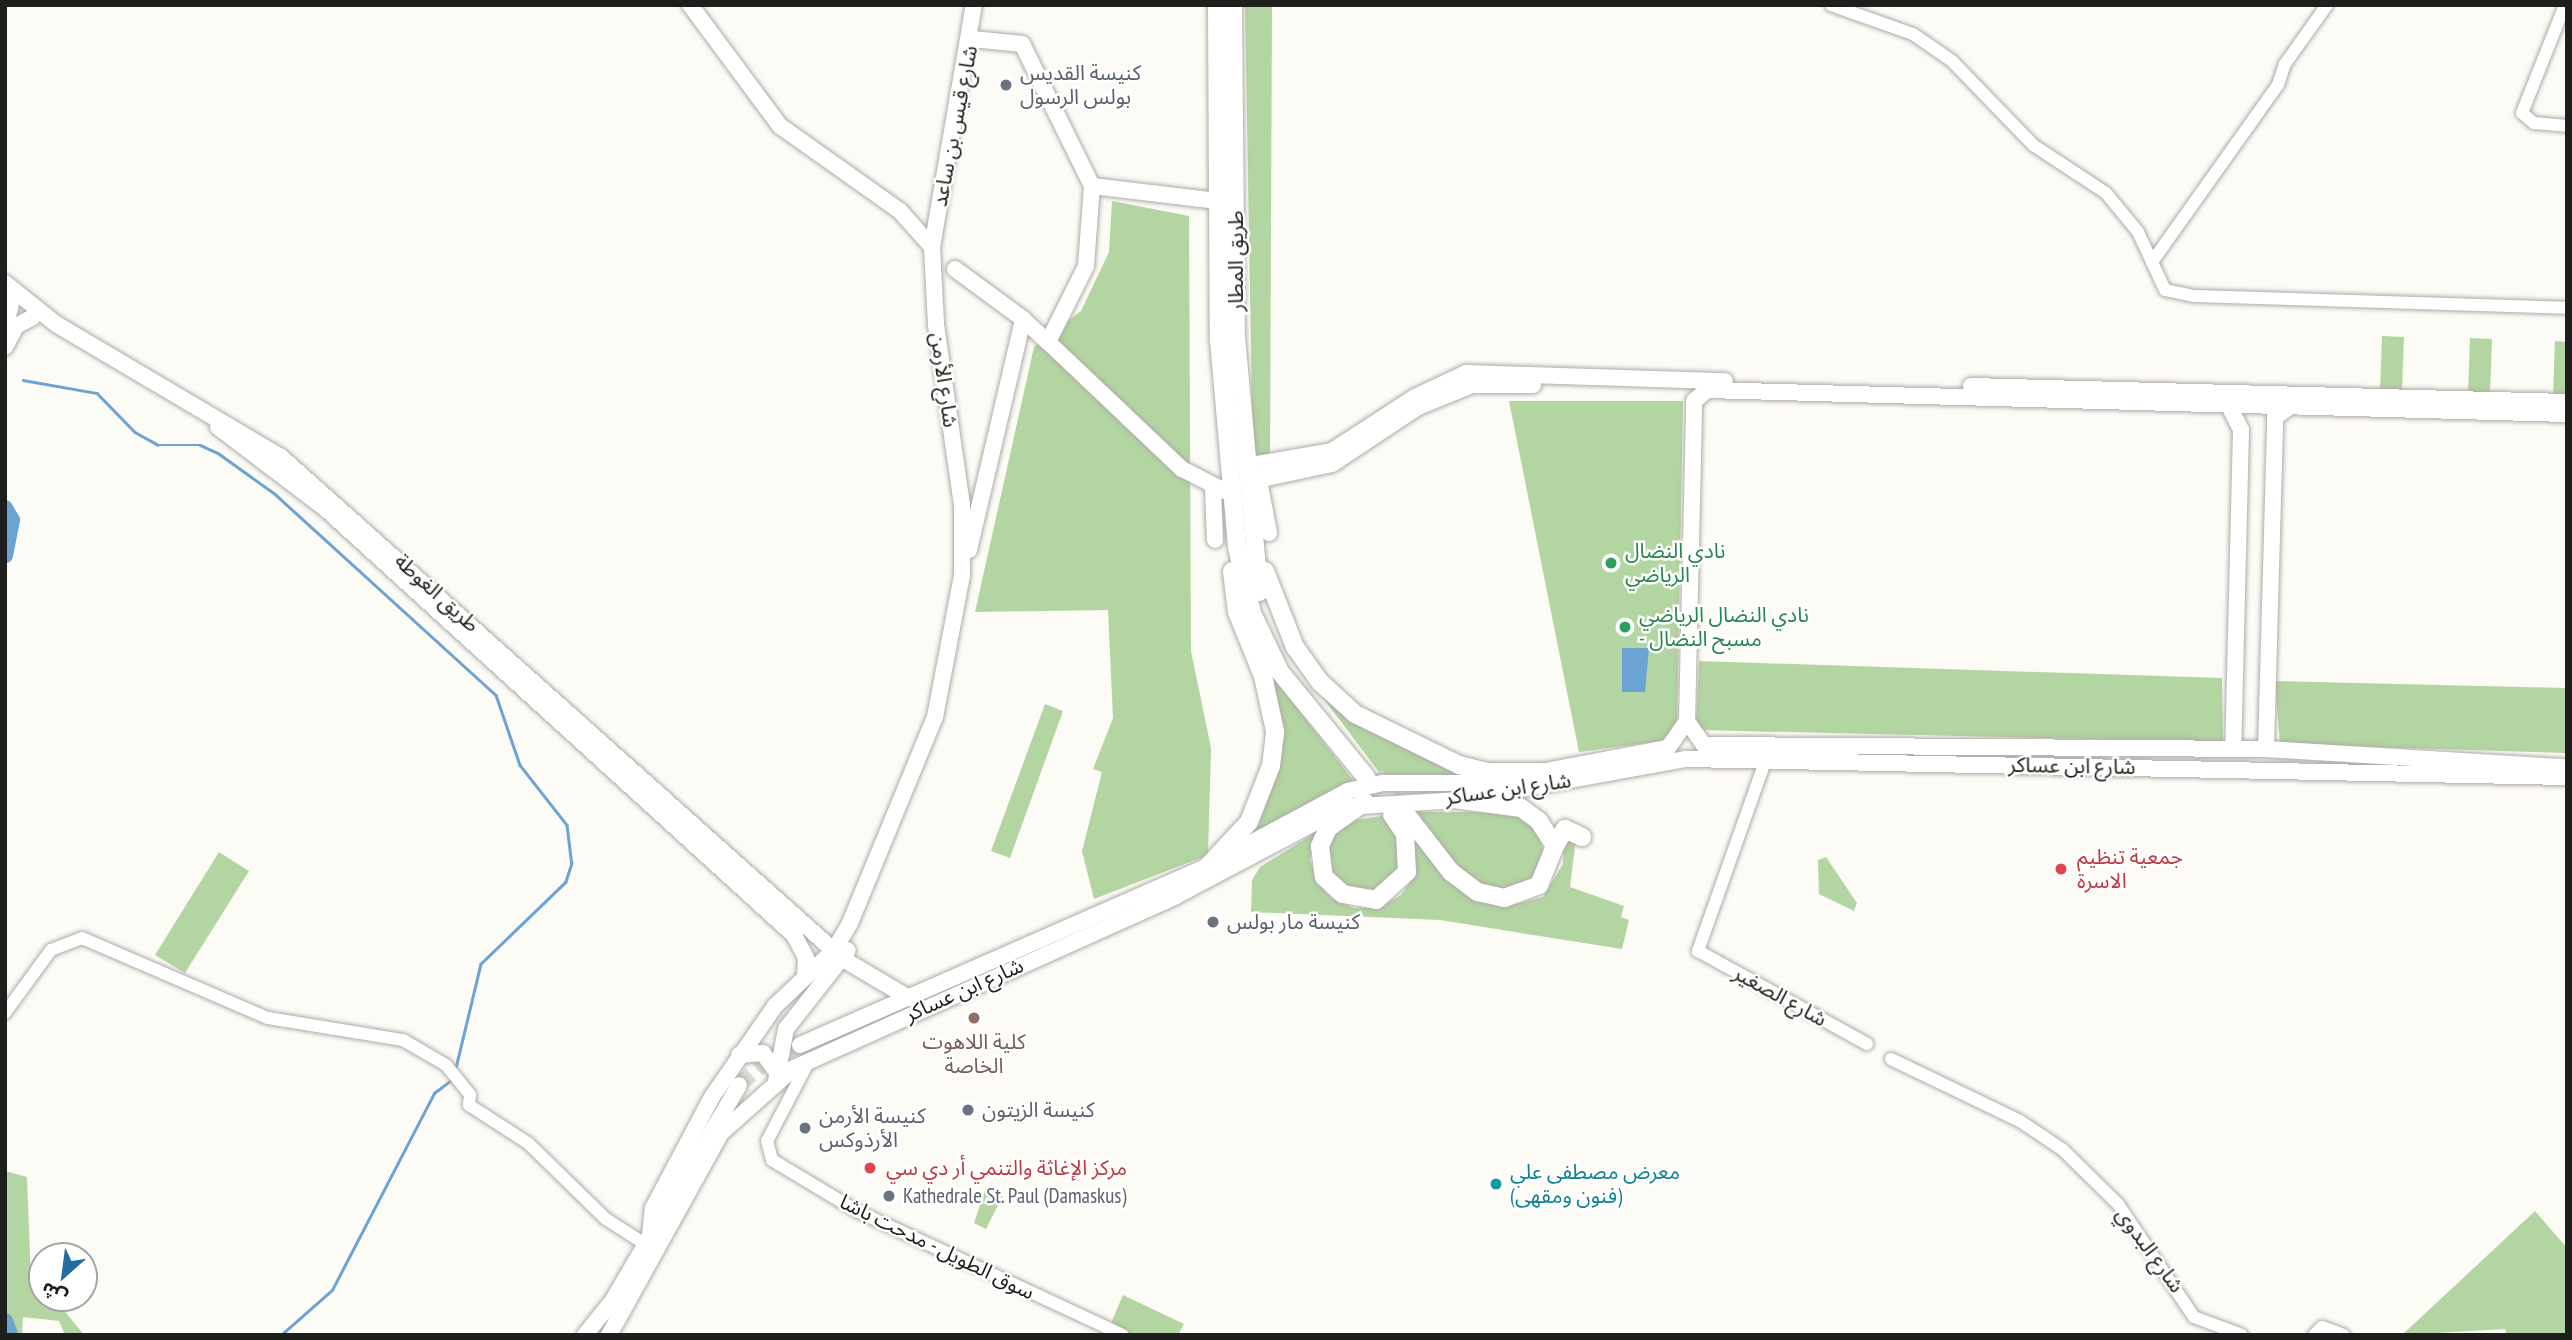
<!DOCTYPE html>
<meta charset="utf-8">
<style>
body{margin:0}
#map{position:relative;width:2572px;height:1340px;overflow:hidden;background:#fdfbf6;font-family:"PT Sans Narrow","Noto Sans Arabic",sans-serif}
div>[style]{position:absolute}
[style*='--x']{left:calc(var(--x)*1px);top:calc(var(--y)*1px);width:calc(var(--w)*1px);rotate:calc(var(--a)*1deg)}
.green>*{inset:0;background:#b3d5a1}
.water>*{inset:0;background:#6ba3d4}
.stream>*{height:2.5px;margin:-1.25px;padding:0 1.25px;transform-origin:1.25px;border-radius:1.25px;background:#6ba3d4}
.river>*{height:16px;margin:-8px;padding:0 8px;transform-origin:8px;border-radius:8px;background:#6ba3d4}
.major-tunnel>*{height:16px;margin-top:-8px;transform-origin:0;background:repeating-linear-gradient(90deg,#dcdad5 0 16px,transparent 0 24px)}
.highway-tunnel>*{height:18px;margin-top:-9px;transform-origin:0;background:repeating-linear-gradient(90deg,#dcdad5 0 18px,transparent 0 27px)}
.roads{filter:drop-shadow(0 0 2px #acaba6) drop-shadow(0 0 2px #acaba6)}
.minor>*{height:12px;margin:-6px;padding:0 6px;transform-origin:6px;border-radius:6px;background:#fff}
.major>*{height:16px;margin:-8px;padding:0 8px;transform-origin:8px;border-radius:8px;background:#fff}
.highway>*{height:18px;margin:-9px;padding:0 9px;transform-origin:9px;border-radius:9px;background:#fff}
.dots>*{width:19px;height:19px;translate:-50% -50%;box-sizing:border-box;border:4px solid #fff;border-radius:50%}
span{translate:-50% -50%;white-space:nowrap;text-align:center;line-height:1.15;-webkit-text-stroke:5px #fff;paint-order:stroke}
.worship-label{font-size:21px;color:#5b616d}
.left{translate:0 -50%;text-align:left}
.street-label{font-size:21px;color:#1e1e1c}
.leisure-label{font-size:21px;color:#27864d}
.health-label{font-size:21px;color:#be3a42}
.education-label{font-size:21px;color:#785e54}
.culture-label{font-size:21px;color:#0d838f}
.frame{position:absolute;inset:0;border:7px solid #1e1e1c;pointer-events:none}
.north{position:absolute;left:28px;top:1242px;width:70px;height:70px;box-sizing:border-box;background:#fff;border:2px solid #a5a5a4;border-radius:50%;rotate:208deg;font-size:19px;font-weight:700;line-height:28px;text-align:center;color:#1e1e1c}
.north::after{content:'';display:block;margin:auto;width:24px;height:32px;background:#266b9f;clip-path:polygon(50% 0,100% 100%,50% 72%,0 100%)}
</style>
<div id="map">
<div class="green">
<div style="clip-path:polygon(1245px 5px,1272px 5px,1270px 461px,1253px 464px)"></div>
<div style="clip-path:polygon(1112px 201px,1189px 216px,1191px 651px,1211px 748px,1208px 855px,1094px 899px,1082px 851px,1102px 772px,1093px 769px,1113px 718px,1108px 610px,975px 612px,1034px 347px,1081px 311px,1109px 252px)"></div>
<div style="clip-path:polygon(2382px 336px,2404px 337px,2402px 392px,2380px 391px)"></div>
<div style="clip-path:polygon(2470px 338px,2492px 339px,2490px 394px,2468px 393px)"></div>
<div style="clip-path:polygon(2555px 341px,2567px 342px,2567px 397px,2553px 396px)"></div>
<div style="clip-path:polygon(1509px 401px,1683px 401px,1677px 724px,1669px 740px,1579px 752px)"></div>
<div style="clip-path:polygon(1699px 661px,2222px 678px,2223px 742px,1696px 730px)"></div>
<div style="clip-path:polygon(1273px 677px,1353px 780px,1247px 837px,1282px 742px)"></div>
<div style="clip-path:polygon(2275px 681px,2567px 688px,2567px 753px,2280px 744px)"></div>
<div style="clip-path:polygon(1314px 686px,1491px 776px,1382px 776px)"></div>
<div style="clip-path:polygon(1045px 704px,1063px 711px,1010px 858px,991px 851px)"></div>
<div style="clip-path:polygon(1414px 812px,1508px 812px,1522px 817px,1539px 834px,1545px 861px,1531px 883px,1498px 891px,1480px 884px,1457px 870px)"></div>
<div style="clip-path:polygon(1383px 816px,1397px 833px,1401px 869px,1378px 890px,1353px 891px,1335px 881px,1325px 855px,1331px 834px,1345px 821px)"></div>
<div style="clip-path:polygon(1315px 833px,1310px 860px,1317px 882px,1331px 898px,1354px 908px,1379px 908px,1401px 895px,1415px 875px,1414px 835px,1497px 904px,1513px 905px,1543px 897px,1563px 864px,1564px 840px,1576px 839px,1570px 887px,1624px 906px,1621px 917px,1629px 920px,1622px 949px,1440px 920px,1251px 912px,1252px 880px,1260px 867px)"></div>
<div style="clip-path:polygon(219px 852px,249px 871px,185px 973px,155px 955px)"></div>
<div style="clip-path:polygon(1826px 857px,1857px 903px,1854px 911px,1819px 894px,1818px 860px)"></div>
<div style="clip-path:polygon(5px 1171px,27px 1177px,31px 1279px,42px 1284px,42px 1298px,54px 1298px,84px 1335px,65px 1335px,59px 1321px,23px 1317px,22px 1335px,5px 1335px)"></div>
<div style="clip-path:polygon(986px 1188px,1003px 1195px,986px 1229px,974px 1223px)"></div>
<div style="clip-path:polygon(2535px 1211px,2567px 1248px,2567px 1335px,2507px 1335px,2505px 1329px,2402px 1335px)"></div>
<div style="clip-path:polygon(1123px 1295px,1184px 1324px,1178px 1335px,1123px 1335px,1109px 1328px)"></div>
</div>
<div class="water">
<div style="clip-path:polygon(1622px 648px,1649px 648px,1645px 692px,1622px 692px)"></div>
</div>
<div class="stream">
<div style="--x:23;--y:380;--w:75;--a:10"></div>
<div style="--x:97;--y:393;--w:54;--a:45.7"></div>
<div style="--x:135;--y:432;--w:26;--a:29"></div>
<div style="--x:158;--y:445;--w:42;--a:0"></div>
<div style="--x:200;--y:445;--w:20;--a:24"></div>
<div style="--x:218;--y:453;--w:70;--a:35.7"></div>
<div style="--x:275;--y:494;--w:299;--a:42.3"></div>
<div style="--x:496;--y:695;--w:74;--a:71.1"></div>
<div style="--x:520;--y:765;--w:76;--a:51.9"></div>
<div style="--x:567;--y:825;--w:38;--a:83"></div>
<div style="--x:572;--y:863;--w:20;--a:108"></div>
<div style="--x:566;--y:882;--w:118;--a:136"></div>
<div style="--x:481;--y:964;--w:107;--a:103.5"></div>
<div style="--x:281;--y:1335;--w:68;--a:-41.4"></div>
<div style="--x:332;--y:1290;--w:222;--a:-62.6"></div>
<div style="--x:434;--y:1093;--w:20;--a:-37"></div>
</div>
<div class="river">
<div style="--x:5;--y:508;--w:14;--a:60"></div>
<div style="--x:12;--y:520;--w:36;--a:101"></div>
<div style="--x:5;--y:1321;--w:15;--a:70"></div>
</div>
<div class="major-tunnel">
<div style="--x:739;--y:1085;--w:37;--a:-41"></div>
<div style="--x:767;--y:1061;--w:37;--a:-26"></div>
</div>
<div class="highway-tunnel">
<div style="--x:1375;--y:775;--w:50;--a:51.5"></div>
</div>
<div class="roads">
<div class="minor">
<div style="--x:1831;--y:5;--w:87;--a:19.5"></div>
<div style="--x:1913;--y:34;--w:47;--a:34.7"></div>
<div style="--x:1952;--y:61;--w:117;--a:46"></div>
<div style="--x:2033;--y:145;--w:87;--a:33.3"></div>
<div style="--x:2106;--y:193;--w:50;--a:50.6"></div>
<div style="--x:2138;--y:232;--w:64;--a:65"></div>
<div style="--x:2165;--y:290;--w:30;--a:12"></div>
<div style="--x:2194;--y:296;--w:373;--a:1.8"></div>
<div style="--x:2565;--y:5;--w:116;--a:111.7"></div>
<div style="--x:2522;--y:113;--w:16;--a:40"></div>
<div style="--x:2534;--y:123;--w:33;--a:5"></div>
<div style="--x:2152;--y:262;--w:217;--a:-54.6"></div>
<div style="--x:2278;--y:85;--w:22;--a:-72"></div>
<div style="--x:2285;--y:64;--w:72;--a:-54.6"></div>
<div style="--x:1766;--y:759;--w:204;--a:109.5"></div>
<div style="--x:1698;--y:951;--w:193;--a:28.8"></div>
<div style="--x:5;--y:1013;--w:78;--a:-53.9"></div>
<div style="--x:51;--y:950;--w:33;--a:-21"></div>
<div style="--x:82;--y:938;--w:202;--a:23.3"></div>
<div style="--x:268;--y:1018;--w:137;--a:9.3"></div>
<div style="--x:403;--y:1040;--w:50;--a:30.2"></div>
<div style="--x:446;--y:1065;--w:38;--a:51"></div>
<div style="--x:470;--y:1095;--w:10;--a:96"></div>
<div style="--x:469;--y:1105;--w:70;--a:32.8"></div>
<div style="--x:528;--y:1143;--w:109;--a:44.3"></div>
<div style="--x:606;--y:1219;--w:46;--a:32.7"></div>
<div style="--x:1891;--y:1059;--w:143;--a:25.7"></div>
<div style="--x:2020;--y:1121;--w:52;--a:34"></div>
<div style="--x:2063;--y:1150;--w:77;--a:44.5"></div>
<div style="--x:2118;--y:1204;--w:136;--a:56.1"></div>
<div style="--x:2194;--y:1317;--w:51;--a:20.6"></div>
<div style="--x:809;--y:1061;--w:90;--a:117.7"></div>
<div style="--x:767;--y:1141;--w:20;--a:75"></div>
<div style="--x:772;--y:1160;--w:99;--a:31"></div>
<div style="--x:857;--y:1211;--w:293;--a:25"></div>
<div style="--x:2314;--y:1335;--w:11;--a:-45"></div>
<div style="--x:2322;--y:1327;--w:23;--a:20"></div>
</div>
<div class="major">
<div style="--x:1092;--y:186;--w:127;--a:6.8"></div>
<div style="--x:932;--y:247;--w:246;--a:-80.2"></div>
<div style="--x:955;--y:269;--w:84;--a:36.3"></div>
<div style="--x:5;--y:283;--w:65;--a:38.8"></div>
<div style="--x:56;--y:324;--w:261;--a:30.6"></div>
<div style="--x:281;--y:457;--w:754;--a:41.77"></div>
<div style="--x:843;--y:959;--w:77;--a:30.6"></div>
<div style="--x:5;--y:328;--w:29;--a:-76"></div>
<div style="--x:1048;--y:342;--w:185;--a:43.5"></div>
<div style="--x:1182;--y:469;--w:53;--a:27.1"></div>
<div style="--x:5;--y:347;--w:24;--a:-62"></div>
<div style="--x:16;--y:326;--w:19;--a:-28"></div>
<div style="--x:1971;--y:386;--w:596;--a:1.54"></div>
<div style="--x:2228;--y:404;--w:29;--a:63"></div>
<div style="--x:2241;--y:430;--w:319;--a:91.4"></div>
<div style="--x:218;--y:427;--w:136;--a:37.2"></div>
<div style="--x:326;--y:509;--w:633;--a:42.31"></div>
<div style="--x:794;--y:935;--w:26;--a:62"></div>
<div style="--x:806;--y:958;--w:19;--a:93"></div>
<div style="--x:1246;--y:466;--w:87;--a:-9.9"></div>
<div style="--x:1332;--y:451;--w:99;--a:-33"></div>
<div style="--x:1415;--y:397;--w:56;--a:-25.2"></div>
<div style="--x:1466;--y:373;--w:259;--a:1.8"></div>
<div style="--x:1259;--y:480;--w:54;--a:79.3"></div>
<div style="--x:1248;--y:482;--w:86;--a:-12.1"></div>
<div style="--x:1332;--y:464;--w:103;--a:-33.5"></div>
<div style="--x:1418;--y:407;--w:58;--a:-22.2"></div>
<div style="--x:1472;--y:385;--w:61;--a:0"></div>
<div style="--x:1213;--y:489;--w:51;--a:87.8"></div>
<div style="--x:969;--y:550;--w:237;--a:-76.8"></div>
<div style="--x:1023;--y:319;--w:34;--a:43"></div>
<div style="--x:1048;--y:342;--w:85;--a:-63.4"></div>
<div style="--x:1086;--y:266;--w:80;--a:-85.7"></div>
<div style="--x:1092;--y:186;--w:158;--a:-116.2"></div>
<div style="--x:1022;--y:44;--w:50;--a:-174.3"></div>
<div style="--x:1687;--y:721;--w:29;--a:55"></div>
<div style="--x:1704;--y:745;--w:562;--a:0.41"></div>
<div style="--x:2266;--y:749;--w:299;--a:3.5"></div>
<div style="--x:2266;--y:749;--w:332;--a:-88.4"></div>
<div style="--x:2275;--y:417;--w:19;--a:-35"></div>
<div style="--x:800;--y:1045;--w:446;--a:-23.7"></div>
<div style="--x:1208;--y:866;--w:159;--a:-28.2"></div>
<div style="--x:1348;--y:791;--w:36;--a:-13"></div>
<div style="--x:1383;--y:783;--w:99;--a:0"></div>
<div style="--x:1482;--y:783;--w:189;--a:-10.7"></div>
<div style="--x:1668;--y:748;--w:33;--a:-55"></div>
<div style="--x:1687;--y:721;--w:320;--a:-88.7"></div>
<div style="--x:1694;--y:401;--w:17;--a:-40"></div>
<div style="--x:1707;--y:390;--w:860;--a:1.6"></div>
<div style="--x:739;--y:1055;--w:24;--a:-5"></div>
<div style="--x:763;--y:1053;--w:19;--a:55"></div>
<div style="--x:776;--y:1081;--w:53;--a:-79.1"></div>
<div style="--x:786;--y:1029;--w:100;--a:-51.9"></div>
<div style="--x:650;--y:1235;--w:27;--a:-84"></div>
<div style="--x:653;--y:1208;--w:126;--a:-62"></div>
<div style="--x:712;--y:1097;--w:111;--a:-55.3"></div>
<div style="--x:775;--y:1006;--w:81;--a:-43.5"></div>
<div style="--x:834;--y:950;--w:31;--a:-59"></div>
<div style="--x:850;--y:923;--w:223;--a:-67.6"></div>
<div style="--x:935;--y:717;--w:144;--a:-79.2"></div>
<div style="--x:962;--y:576;--w:71;--a:-90"></div>
<div style="--x:962;--y:505;--w:183;--a:-98.2"></div>
<div style="--x:936;--y:324;--w:77;--a:-93"></div>
<div style="--x:932;--y:247;--w:48;--a:-131.6"></div>
<div style="--x:900;--y:211;--w:147;--a:-144.7"></div>
<div style="--x:780;--y:126;--w:151;--a:-126.6"></div>
<div style="--x:585;--y:1335;--w:45;--a:-51.3"></div>
<div style="--x:613;--y:1300;--w:249;--a:-59.6"></div>
<div style="--x:609;--y:1335;--w:231;--a:-61"></div>
<div style="--x:721;--y:1133;--w:98;--a:-41.7"></div>
<div style="--x:794;--y:1068;--w:419;--a:-24.2"></div>
<div style="--x:1176;--y:896;--w:190;--a:-27.9"></div>
<div style="--x:1344;--y:807;--w:116;--a:-3.5"></div>
<div style="--x:1460;--y:800;--w:230;--a:-10.3"></div>
<div style="--x:1686;--y:759;--w:881;--a:1.17"></div>
</div>
<div class="highway">
<div style="--x:1217;--y:5;--w:335;--a:89.7"></div>
<div style="--x:1219;--y:340;--w:208;--a:85"></div>
<div style="--x:1237;--y:547;--w:68;--a:77.2"></div>
<div style="--x:1252;--y:613;--w:65;--a:64.6"></div>
<div style="--x:1280;--y:672;--w:136;--a:50.7"></div>
<div style="--x:1233;--y:5;--w:332;--a:89.5"></div>
<div style="--x:1236;--y:337;--w:256;--a:84.8"></div>
<div style="--x:1265;--y:571;--w:82;--a:68.5"></div>
<div style="--x:1295;--y:647;--w:43;--a:54.5"></div>
<div style="--x:1320;--y:682;--w:47;--a:42.4"></div>
<div style="--x:1355;--y:714;--w:116;--a:26.1"></div>
<div style="--x:1459;--y:765;--w:29;--a:14"></div>
<div style="--x:1487;--y:772;--w:55;--a:0"></div>
<div style="--x:1365;--y:802;--w:45;--a:144.9"></div>
<div style="--x:1328;--y:828;--w:20;--a:114"></div>
<div style="--x:1320;--y:846;--w:31;--a:83"></div>
<div style="--x:1324;--y:877;--w:25;--a:42"></div>
<div style="--x:1343;--y:894;--w:34;--a:10"></div>
<div style="--x:1376;--y:900;--w:42;--a:-42.1"></div>
<div style="--x:1407;--y:872;--w:38;--a:-93"></div>
<div style="--x:1405;--y:834;--w:23;--a:-124"></div>
<div style="--x:1406;--y:814;--w:73;--a:52.2"></div>
<div style="--x:1451;--y:872;--w:34;--a:37"></div>
<div style="--x:1478;--y:892;--w:27;--a:13"></div>
<div style="--x:1504;--y:898;--w:37;--a:-20"></div>
<div style="--x:1539;--y:885;--w:42;--a:-67.7"></div>
<div style="--x:1555;--y:846;--w:30;--a:-123"></div>
<div style="--x:1539;--y:821;--w:22;--a:-144"></div>
<div style="--x:1521;--y:808;--w:62;--a:-172.5"></div>
<div style="--x:1555;--y:846;--w:20;--a:-60"></div>
<div style="--x:1565;--y:829;--w:19;--a:25"></div>
<div style="--x:1208;--y:866;--w:60;--a:-47"></div>
<div style="--x:1249;--y:822;--w:60;--a:-68.6"></div>
<div style="--x:1271;--y:766;--w:35;--a:-83"></div>
<div style="--x:1275;--y:731;--w:56;--a:-102.3"></div>
<div style="--x:1263;--y:676;--w:69;--a:-112.1"></div>
<div style="--x:1237;--y:612;--w:41;--a:-97"></div>
</div>
</div>
<div class="dots">
<div style="left:1006px;top:85px;background:#6b7280"></div>
<div style="left:1611px;top:563px;background:#2e9e5b"></div>
<div style="left:1625px;top:627px;background:#2e9e5b"></div>
<div style="left:2061px;top:869px;background:#e0444e"></div>
<div style="left:1213px;top:922px;background:#6b7280"></div>
<div style="left:974px;top:1018px;background:#8d6e63"></div>
<div style="left:968px;top:1110px;background:#6b7280"></div>
<div style="left:805px;top:1128px;background:#6b7280"></div>
<div style="left:870px;top:1168px;background:#e0444e"></div>
<div style="left:1496px;top:1184px;background:#0f9aa8"></div>
<div style="left:889px;top:1196px;background:#6b7280"></div>
</div>
<div class="worship-label">
<span class="left" style="left:1020px;top:85px">كنيسة القديس<br>بولس الرسول</span>
<span class="left" style="left:1227px;top:922px">كنيسة مار بولس</span>
<span class="left" style="left:982px;top:1110px">كنيسة الزيتون</span>
<span class="left" style="left:819px;top:1128px">كنيسة الأرمن<br>الأرذوكس</span>
<span class="left" style="left:903px;top:1196px">Kathedrale St. Paul (Damaskus)</span>
</div>
<div class="street-label">
<span style="left:955px;top:126px;rotate:-79deg">شارع قيس بن ساعد</span>
<span style="left:1236px;top:261px;rotate:-90deg">طريق المطار</span>
<span style="left:944px;top:380px;rotate:82deg">شارع الأرمن</span>
<span style="left:437px;top:593px;rotate:42deg">طريق الغوطة</span>
<span style="left:2072px;top:766px;rotate:1deg">شارع ابن عساكر</span>
<span style="left:1508px;top:789px;rotate:-8deg">شارع ابن عساكر</span>
<span style="left:964px;top:990px;rotate:-24deg">شارع ابن عساكر</span>
<span style="left:1780px;top:996px;rotate:29deg">شارع الصغير</span>
<span style="left:937px;top:1247px;rotate:26deg">سوق الطويل - مدحت باشا</span>
<span style="left:2150px;top:1250px;rotate:54deg">شارع البدوي</span>
</div>
<div class="leisure-label">
<span class="left" style="left:1625px;top:563px">نادي النضال<br>الرياضي</span>
<span class="left" style="left:1639px;top:627px">نادي النضال الرياضي<br>- مسبح النضال</span>
</div>
<div class="health-label">
<span class="left" style="left:2077px;top:869px">جمعية تنظيم<br>الاسرة</span>
<span class="left" style="left:886px;top:1168px">مركز الإغاثة والتنمي أر دي سي</span>
</div>
<div class="education-label">
<span style="left:974px;top:1054px">كلية اللاهوت<br>الخاصة</span>
</div>
<div class="culture-label">
<span class="left" style="left:1510px;top:1184px">معرض مصطفى علي<br>(فنون ومقهى)</span>
</div>
<div class="frame"></div>
<div class="north">ش</div>
</div>
